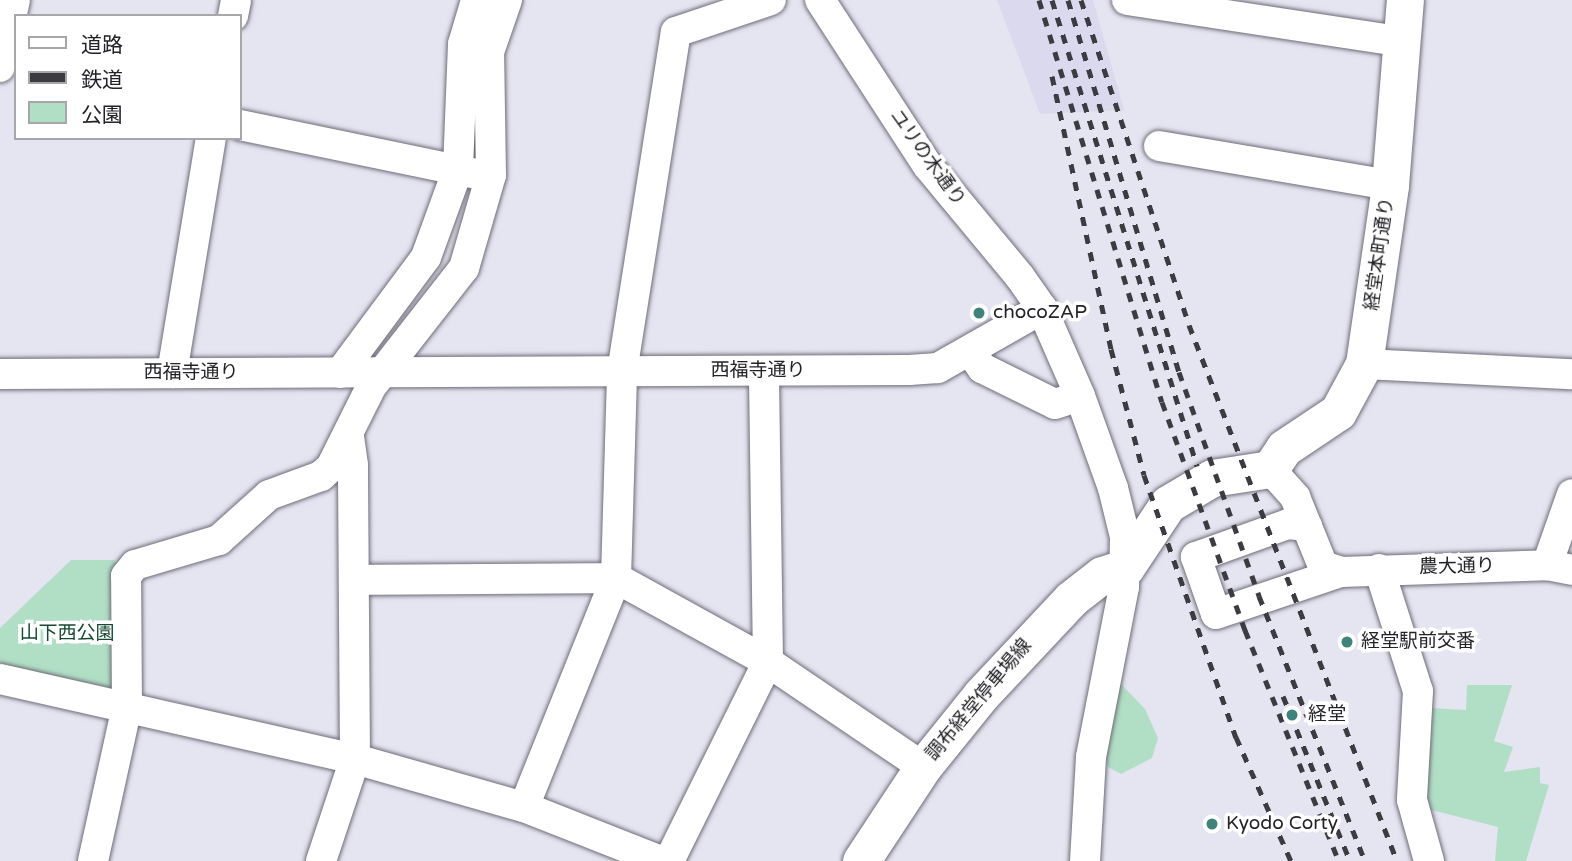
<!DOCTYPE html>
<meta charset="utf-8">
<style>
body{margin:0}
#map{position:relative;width:1572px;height:861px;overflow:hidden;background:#e5e4f1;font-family:"Varela Round","Noto Sans JP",sans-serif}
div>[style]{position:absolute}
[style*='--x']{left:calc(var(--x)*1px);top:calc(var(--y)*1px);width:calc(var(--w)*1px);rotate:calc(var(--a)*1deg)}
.built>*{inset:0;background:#dbd9ed}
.green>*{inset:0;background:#b1dfc6}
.roads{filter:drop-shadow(0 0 2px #6e6d78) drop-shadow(0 0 2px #6e6d78)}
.minor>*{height:30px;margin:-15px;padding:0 15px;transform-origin:15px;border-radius:15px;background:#fff}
.major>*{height:37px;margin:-18.5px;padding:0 18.5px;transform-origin:18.5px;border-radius:18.5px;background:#fff}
.rail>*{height:5px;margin-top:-2.5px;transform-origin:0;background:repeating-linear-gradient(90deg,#3c3b41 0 9px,transparent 0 18px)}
.dots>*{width:19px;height:19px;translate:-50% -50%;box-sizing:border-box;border:4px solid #fff;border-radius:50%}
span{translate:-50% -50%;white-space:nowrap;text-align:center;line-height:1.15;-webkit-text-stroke:7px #fff;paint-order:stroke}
.street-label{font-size:19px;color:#232327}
.poi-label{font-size:19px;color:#232327}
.left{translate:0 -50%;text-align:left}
.park-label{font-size:19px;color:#154932}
.legend{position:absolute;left:14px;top:14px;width:228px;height:126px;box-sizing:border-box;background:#fff;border:2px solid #a7a7a9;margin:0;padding:9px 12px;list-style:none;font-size:21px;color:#232327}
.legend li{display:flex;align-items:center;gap:14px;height:35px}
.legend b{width:35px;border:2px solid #a7a7a9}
</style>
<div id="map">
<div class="built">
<div style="clip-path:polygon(997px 0,1093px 0,1124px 110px,1040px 114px)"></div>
</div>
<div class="green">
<div style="clip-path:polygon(71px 560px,115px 560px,119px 689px,109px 694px,0 672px,0 628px)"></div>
<div style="clip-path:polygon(1119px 682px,1145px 709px,1158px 738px,1152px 758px,1121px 774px,1108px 767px,1104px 755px)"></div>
<div style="clip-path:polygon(1467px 685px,1512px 685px,1494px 741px,1513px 747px,1504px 772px,1540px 767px,1540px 783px,1549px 785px,1526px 861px,1495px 861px,1498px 827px,1424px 808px,1428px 708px,1466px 710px)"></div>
</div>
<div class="roads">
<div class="minor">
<div style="--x:820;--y:0;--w:198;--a:57"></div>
<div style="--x:928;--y:166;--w:144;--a:50.3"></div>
<div style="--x:1020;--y:277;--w:39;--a:55"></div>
<div style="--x:1042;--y:309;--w:95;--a:66.4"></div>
<div style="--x:1080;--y:396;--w:98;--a:70.3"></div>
<div style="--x:1113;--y:488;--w:50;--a:76.2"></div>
<div style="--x:1125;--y:537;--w:50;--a:91.1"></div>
<div style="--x:1124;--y:587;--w:173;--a:101"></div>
<div style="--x:1091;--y:757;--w:104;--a:93.3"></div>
<div style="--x:1127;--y:0;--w:275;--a:8.6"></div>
<div style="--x:233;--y:16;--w:16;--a:-79"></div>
<div style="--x:0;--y:67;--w:69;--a:-77.4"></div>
<div style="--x:240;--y:125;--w:241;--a:11.7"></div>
<div style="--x:1159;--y:146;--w:234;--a:9.6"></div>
<div style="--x:970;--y:351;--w:21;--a:55"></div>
<div style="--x:982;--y:368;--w:81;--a:26.3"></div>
<div style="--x:1055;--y:404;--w:26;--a:-18"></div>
<div style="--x:1364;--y:364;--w:208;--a:2.8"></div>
<div style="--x:172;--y:373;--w:238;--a:-80.6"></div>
<div style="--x:340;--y:373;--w:144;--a:-53.4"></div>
<div style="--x:426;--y:257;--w:94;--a:-70"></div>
<div style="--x:458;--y:169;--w:125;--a:-87.7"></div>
<div style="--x:463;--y:44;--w:46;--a:-73.5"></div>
<div style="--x:0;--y:374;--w:909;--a:-0.25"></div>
<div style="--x:909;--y:370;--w:29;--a:-4"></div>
<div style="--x:938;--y:368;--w:120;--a:-29.6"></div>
<div style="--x:1270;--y:469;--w:38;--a:48"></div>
<div style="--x:1295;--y:497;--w:74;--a:67.9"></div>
<div style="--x:1323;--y:566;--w:19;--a:18"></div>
<div style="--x:1307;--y:526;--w:19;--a:-174"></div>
<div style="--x:1288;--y:524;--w:98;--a:160.3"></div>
<div style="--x:1196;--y:557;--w:60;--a:70.7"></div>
<div style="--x:1216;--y:614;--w:132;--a:-18.6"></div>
<div style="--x:1341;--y:572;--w:206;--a:-1.9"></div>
<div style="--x:1547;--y:565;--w:25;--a:11"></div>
<div style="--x:1547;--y:565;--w:75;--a:-70.6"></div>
<div style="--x:1379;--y:569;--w:128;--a:72.3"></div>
<div style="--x:1418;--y:691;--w:109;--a:93.2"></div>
<div style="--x:1412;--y:800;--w:63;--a:74.4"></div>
<div style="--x:354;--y:580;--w:262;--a:-0.4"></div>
<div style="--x:616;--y:578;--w:174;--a:28.9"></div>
<div style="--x:768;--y:662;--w:187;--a:34.1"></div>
<div style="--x:0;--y:679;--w:364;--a:12.7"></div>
<div style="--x:355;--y:759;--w:176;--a:15.9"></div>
<div style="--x:524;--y:807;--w:147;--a:21.5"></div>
<div style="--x:524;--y:807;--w:247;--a:-68.1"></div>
<div style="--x:616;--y:578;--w:206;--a:-88.3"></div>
<div style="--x:622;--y:372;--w:344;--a:-81"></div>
<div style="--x:676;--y:32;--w:100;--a:-18.6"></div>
<div style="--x:93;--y:861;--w:158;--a:-77.6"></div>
<div style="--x:127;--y:707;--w:131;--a:-90.4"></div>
<div style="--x:126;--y:576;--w:14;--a:-51"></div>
<div style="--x:135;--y:565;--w:88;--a:-16.6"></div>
<div style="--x:219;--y:540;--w:67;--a:-42"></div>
<div style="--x:269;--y:495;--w:55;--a:-20.1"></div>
<div style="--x:321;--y:476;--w:13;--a:-42"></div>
<div style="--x:331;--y:467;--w:89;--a:-63.4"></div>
<div style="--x:371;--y:387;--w:151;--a:-52"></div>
<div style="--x:464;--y:268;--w:97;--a:-73.8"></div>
<div style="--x:491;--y:175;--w:123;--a:-90.9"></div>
<div style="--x:489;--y:52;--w:55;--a:-70.9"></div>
<div style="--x:321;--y:861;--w:108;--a:-71.6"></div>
<div style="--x:355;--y:759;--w:294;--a:-90.4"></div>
<div style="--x:353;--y:465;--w:27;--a:-98"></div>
<div style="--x:669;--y:861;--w:222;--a:-63.6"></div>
<div style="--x:768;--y:662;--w:291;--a:-90.8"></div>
</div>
<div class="major">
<div style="--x:861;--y:861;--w:113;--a:-56.6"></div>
<div style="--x:923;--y:767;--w:92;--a:-51.1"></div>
<div style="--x:981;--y:695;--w:132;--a:-46.8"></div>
<div style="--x:1071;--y:599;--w:39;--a:-38"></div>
<div style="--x:1102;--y:575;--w:25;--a:-18"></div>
<div style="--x:1126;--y:567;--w:76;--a:-56.3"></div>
<div style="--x:1168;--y:504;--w:51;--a:-30.6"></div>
<div style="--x:1212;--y:478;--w:59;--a:-8.8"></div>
<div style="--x:1270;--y:469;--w:25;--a:-56"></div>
<div style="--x:1284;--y:448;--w:65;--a:-33.7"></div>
<div style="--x:1338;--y:412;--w:55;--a:-61.6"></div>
<div style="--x:1364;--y:364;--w:181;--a:-81.7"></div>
<div style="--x:1390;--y:185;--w:186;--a:-85.4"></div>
</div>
</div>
<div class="rail">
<div style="--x:1039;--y:0;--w:420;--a:73"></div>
<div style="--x:1162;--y:402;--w:243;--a:70"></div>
<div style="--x:1245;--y:630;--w:249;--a:67.9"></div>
<div style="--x:1052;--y:0;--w:488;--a:72.7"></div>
<div style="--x:1068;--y:0;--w:388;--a:73.4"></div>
<div style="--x:1179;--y:372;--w:238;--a:70.3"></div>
<div style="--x:1259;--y:596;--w:285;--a:68.2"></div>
<div style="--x:1081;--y:0;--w:342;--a:71.6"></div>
<div style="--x:1189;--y:325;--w:575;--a:68.79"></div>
<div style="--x:1052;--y:76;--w:279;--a:77.8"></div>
<div style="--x:1111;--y:349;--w:130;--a:75.3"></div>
<div style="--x:1144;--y:475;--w:278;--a:70.7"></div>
<div style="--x:1236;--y:737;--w:136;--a:66.1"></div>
<div style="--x:1283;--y:696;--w:178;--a:67.9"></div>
</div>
<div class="dots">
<div style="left:979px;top:313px;background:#3f847b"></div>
<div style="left:1347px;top:642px;background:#3f847b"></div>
<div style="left:1292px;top:715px;background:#3f847b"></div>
<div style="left:1212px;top:824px;background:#3f847b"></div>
</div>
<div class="street-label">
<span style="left:927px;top:158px;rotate:54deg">ユリの木通り</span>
<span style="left:1380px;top:254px;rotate:-82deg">経堂本町通り</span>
<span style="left:758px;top:371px">西福寺通り</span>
<span style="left:191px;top:373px">西福寺通り</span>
<span style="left:1457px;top:567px;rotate:-1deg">農大通り</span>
<span style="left:979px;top:700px;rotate:-50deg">調布経堂停車場線</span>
</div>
<div class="poi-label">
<span class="left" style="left:993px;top:313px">chocoZAP</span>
<span class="left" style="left:1361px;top:642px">経堂駅前交番</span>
<span class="left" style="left:1308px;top:715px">経堂</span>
<span class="left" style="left:1226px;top:824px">Kyodo Corty</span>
</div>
<div class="park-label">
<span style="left:67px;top:634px">山下西公園</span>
</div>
<ul class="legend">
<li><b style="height:9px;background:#fff"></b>道路</li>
<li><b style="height:9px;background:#3c3b41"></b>鉄道</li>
<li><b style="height:19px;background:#b1dfc6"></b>公園</li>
</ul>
</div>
